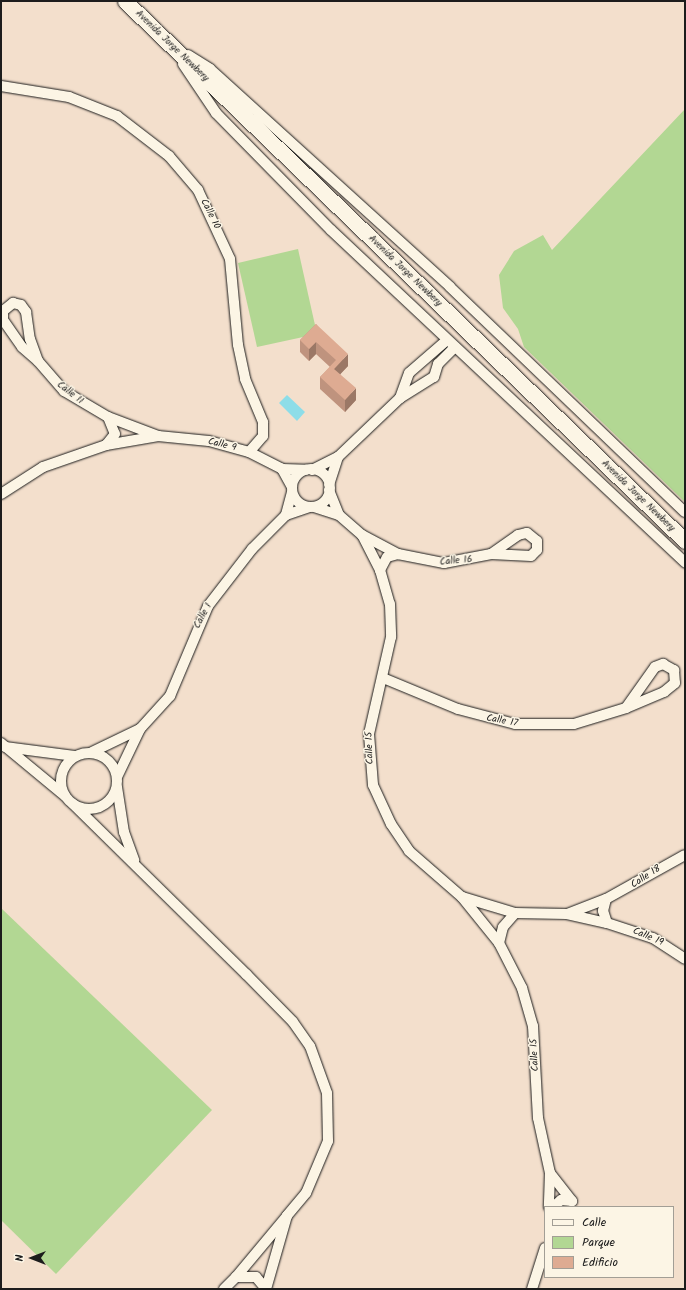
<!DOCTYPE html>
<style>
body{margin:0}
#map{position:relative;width:686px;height:1290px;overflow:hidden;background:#f3dfcc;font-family:Kalam,sans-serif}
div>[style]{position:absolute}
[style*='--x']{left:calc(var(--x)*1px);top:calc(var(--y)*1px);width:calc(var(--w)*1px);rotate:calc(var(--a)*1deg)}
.green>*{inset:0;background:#b2d793}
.water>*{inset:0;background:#8ddde8}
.roads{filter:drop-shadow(0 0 1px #1c1c1c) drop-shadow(0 0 1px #1c1c1c)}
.street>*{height:10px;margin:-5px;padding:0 5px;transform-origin:5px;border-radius:5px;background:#fcf5e5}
.street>.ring{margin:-5px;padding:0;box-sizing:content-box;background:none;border:10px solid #fcf5e5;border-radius:50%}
.secondary>*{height:15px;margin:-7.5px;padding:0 7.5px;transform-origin:7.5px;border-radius:7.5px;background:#fcf5e5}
.wall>*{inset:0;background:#bf937e}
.shaded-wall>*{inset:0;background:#9b7866}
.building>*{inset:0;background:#deab92}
span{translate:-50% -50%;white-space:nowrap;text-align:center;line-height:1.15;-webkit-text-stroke:3px #fcf5e5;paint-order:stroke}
.street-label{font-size:10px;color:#1c1c1c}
.frame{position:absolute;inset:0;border:2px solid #1c1c1c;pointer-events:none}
.legend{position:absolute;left:544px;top:1206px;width:130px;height:72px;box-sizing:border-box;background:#fcf5e5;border:1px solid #a29e95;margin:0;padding:5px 7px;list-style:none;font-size:12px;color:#1c1c1c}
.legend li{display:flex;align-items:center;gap:8px;height:20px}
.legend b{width:20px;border:1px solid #a29e95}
.north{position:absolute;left:12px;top:1238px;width:40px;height:40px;-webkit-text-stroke:3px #fcf5e5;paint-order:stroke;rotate:270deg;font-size:11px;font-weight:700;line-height:16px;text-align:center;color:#1c1c1c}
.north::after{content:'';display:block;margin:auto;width:14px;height:18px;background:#1c1c1c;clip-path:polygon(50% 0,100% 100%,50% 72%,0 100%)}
</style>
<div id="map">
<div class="green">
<div style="clip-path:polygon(685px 109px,685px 502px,524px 347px,518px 329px,503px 308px,499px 275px,514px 251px,543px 235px,552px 250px)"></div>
<div style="clip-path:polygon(298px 249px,317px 334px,257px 347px,238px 263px)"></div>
<div style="clip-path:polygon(1px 908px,212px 1110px,56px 1274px,1px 1220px)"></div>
</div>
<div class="water">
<div style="clip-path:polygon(287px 395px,305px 412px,297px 421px,279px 403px)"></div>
</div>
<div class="roads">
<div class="street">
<div style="--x:188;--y:55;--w:26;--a:32"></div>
<div style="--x:210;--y:69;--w:324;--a:42.2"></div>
<div style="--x:450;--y:287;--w:325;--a:43.8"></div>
<div style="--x:183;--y:64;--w:59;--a:56"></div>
<div style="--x:216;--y:113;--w:164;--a:45.5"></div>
<div style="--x:331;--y:230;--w:486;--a:43.2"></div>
<div style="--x:1;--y:86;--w:69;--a:9.2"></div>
<div style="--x:69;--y:97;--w:52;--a:21.6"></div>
<div style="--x:117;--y:116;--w:66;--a:37.6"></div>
<div style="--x:169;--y:156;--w:45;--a:49.5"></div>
<div style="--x:198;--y:190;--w:76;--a:65.1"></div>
<div style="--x:230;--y:259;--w:86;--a:84.7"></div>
<div style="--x:238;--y:345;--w:35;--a:78"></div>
<div style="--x:245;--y:379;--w:47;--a:67.3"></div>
<div style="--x:263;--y:422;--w:14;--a:90"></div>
<div style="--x:263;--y:436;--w:21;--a:131"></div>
<div style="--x:13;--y:303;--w:8;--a:14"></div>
<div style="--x:21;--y:305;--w:9;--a:54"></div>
<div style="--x:26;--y:312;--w:27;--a:82"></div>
<div style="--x:30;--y:339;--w:23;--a:70"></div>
<div style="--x:38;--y:361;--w:21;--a:-139"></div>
<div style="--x:22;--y:347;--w:33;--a:-125"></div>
<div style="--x:3;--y:320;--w:9;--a:-90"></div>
<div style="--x:3;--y:311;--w:13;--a:-39"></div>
<div style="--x:447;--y:340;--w:50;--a:139"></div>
<div style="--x:409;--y:373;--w:27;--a:110"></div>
<div style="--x:400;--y:398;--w:40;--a:-32"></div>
<div style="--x:434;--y:377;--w:14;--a:-73"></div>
<div style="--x:438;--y:364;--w:24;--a:-45"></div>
<div style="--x:38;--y:361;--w:40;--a:49"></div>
<div style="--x:64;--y:391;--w:51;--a:30.6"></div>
<div style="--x:158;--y:436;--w:53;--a:-159.2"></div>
<div style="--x:108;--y:417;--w:18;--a:68"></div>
<div style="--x:115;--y:434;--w:14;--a:129"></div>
<div style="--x:106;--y:445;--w:53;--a:-9.8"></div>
<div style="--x:158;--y:436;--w:51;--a:5.6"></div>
<div style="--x:209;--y:441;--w:41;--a:15.4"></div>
<div style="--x:249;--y:452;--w:37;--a:27"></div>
<div style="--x:338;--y:457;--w:86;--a:-43.6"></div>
<div class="ring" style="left:292px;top:469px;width:28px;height:28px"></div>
<div style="--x:312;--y:470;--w:29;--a:-27"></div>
<div style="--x:338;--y:457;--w:29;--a:108"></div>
<div style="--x:292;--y:487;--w:21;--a:-119"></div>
<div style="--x:282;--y:469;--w:24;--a:2"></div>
<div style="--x:292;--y:492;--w:24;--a:105"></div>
<div style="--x:286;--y:515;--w:24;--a:-19"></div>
<div style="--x:1;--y:494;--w:50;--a:-32.7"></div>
<div style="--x:43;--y:467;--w:67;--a:-19.2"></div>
<div style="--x:314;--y:507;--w:26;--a:18"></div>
<div style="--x:339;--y:515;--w:27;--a:-112"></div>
<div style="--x:339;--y:515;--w:30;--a:41"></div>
<div style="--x:362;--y:535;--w:41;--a:27.8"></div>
<div style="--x:398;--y:554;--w:11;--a:165"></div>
<div style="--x:387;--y:557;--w:15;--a:118"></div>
<div style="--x:380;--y:570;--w:39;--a:-117"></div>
<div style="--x:527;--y:533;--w:13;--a:39"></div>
<div style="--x:537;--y:541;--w:9;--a:90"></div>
<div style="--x:537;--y:550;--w:8;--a:135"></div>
<div style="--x:531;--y:556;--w:40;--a:-177.1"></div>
<div style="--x:491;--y:554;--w:33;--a:-35"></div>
<div style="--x:518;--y:535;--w:9;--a:-13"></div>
<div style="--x:398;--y:554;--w:47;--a:11.1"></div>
<div style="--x:444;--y:563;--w:48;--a:-10.8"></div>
<div style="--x:380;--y:570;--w:35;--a:74"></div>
<div style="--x:390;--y:604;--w:33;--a:88"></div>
<div style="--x:391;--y:637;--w:99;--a:102.8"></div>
<div style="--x:369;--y:734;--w:51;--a:85.5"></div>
<div style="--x:373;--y:785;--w:43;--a:65.2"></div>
<div style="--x:391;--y:824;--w:32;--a:56"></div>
<div style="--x:409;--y:851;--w:70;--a:41"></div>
<div style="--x:462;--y:897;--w:59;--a:51.2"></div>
<div style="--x:499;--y:943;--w:16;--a:-76"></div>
<div style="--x:503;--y:927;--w:18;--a:-49"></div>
<div style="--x:515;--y:913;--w:55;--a:-163.2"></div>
<div style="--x:663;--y:664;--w:13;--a:29"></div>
<div style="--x:674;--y:670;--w:13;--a:86"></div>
<div style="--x:675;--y:683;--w:14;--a:141"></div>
<div style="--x:664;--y:692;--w:41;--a:157.2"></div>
<div style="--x:626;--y:708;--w:50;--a:-54.7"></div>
<div style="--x:655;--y:667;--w:9;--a:-21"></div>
<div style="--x:383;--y:678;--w:81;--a:22.5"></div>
<div style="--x:458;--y:709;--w:59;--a:14.7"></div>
<div style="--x:515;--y:724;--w:59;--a:0"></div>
<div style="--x:574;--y:724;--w:54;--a:-17.1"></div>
<div style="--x:140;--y:729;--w:45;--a:-47.7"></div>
<div style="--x:170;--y:696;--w:98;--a:-67.1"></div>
<div style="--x:208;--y:606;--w:72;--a:-52.3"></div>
<div style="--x:252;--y:549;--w:48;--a:-45"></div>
<div style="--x:1;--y:743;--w:83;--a:39.6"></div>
<div style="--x:5;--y:747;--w:70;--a:7.4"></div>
<div style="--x:92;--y:752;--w:53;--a:-25.6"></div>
<div style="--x:140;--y:729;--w:53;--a:115.6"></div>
<div class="ring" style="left:61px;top:753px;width:46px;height:46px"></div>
<div style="--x:117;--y:787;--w:46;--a:81.2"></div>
<div style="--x:124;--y:832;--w:30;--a:70"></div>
<div style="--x:73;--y:804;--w:243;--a:44.5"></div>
<div style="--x:246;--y:974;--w:67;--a:45.6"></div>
<div style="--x:293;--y:1022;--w:29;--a:55"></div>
<div style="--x:310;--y:1046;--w:50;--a:70.1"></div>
<div style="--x:327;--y:1093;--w:48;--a:88.8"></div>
<div style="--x:328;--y:1141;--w:56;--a:112.9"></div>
<div style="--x:306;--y:1193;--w:30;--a:130"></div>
<div style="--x:606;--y:899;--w:90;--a:-29.1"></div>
<div style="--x:515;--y:913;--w:52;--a:1.1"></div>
<div style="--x:567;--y:914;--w:41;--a:12.7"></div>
<div style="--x:607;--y:923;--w:13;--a:-108"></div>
<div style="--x:603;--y:911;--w:12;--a:-76"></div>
<div style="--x:606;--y:899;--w:42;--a:159"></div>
<div style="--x:607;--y:923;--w:48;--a:18.1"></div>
<div style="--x:653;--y:938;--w:38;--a:33"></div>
<div style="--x:499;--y:943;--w:51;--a:62.9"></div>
<div style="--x:522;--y:988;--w:40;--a:74"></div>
<div style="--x:533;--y:1026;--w:92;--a:86.9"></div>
<div style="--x:538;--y:1118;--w:56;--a:77.7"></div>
<div style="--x:550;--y:1173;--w:34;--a:92"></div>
<div style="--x:550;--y:1173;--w:36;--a:52"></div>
<div style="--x:572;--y:1201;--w:11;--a:-175"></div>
<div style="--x:561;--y:1200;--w:11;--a:139"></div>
<div style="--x:224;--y:1289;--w:17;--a:-45"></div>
<div style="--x:266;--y:1289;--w:76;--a:-74"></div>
<div style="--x:287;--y:1216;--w:80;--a:129.9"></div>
<div style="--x:236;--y:1277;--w:20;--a:0"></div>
<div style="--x:256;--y:1277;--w:16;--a:50"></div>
<div style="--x:532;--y:1289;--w:43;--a:-72.4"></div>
</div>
<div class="secondary">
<div style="--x:125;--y:1;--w:778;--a:43.96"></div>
</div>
</div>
<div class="wall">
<div style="clip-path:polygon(316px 324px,348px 366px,340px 374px,356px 400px,345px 412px,320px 389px,320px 377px,330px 367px,316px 354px,309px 361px,300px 352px,300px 340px)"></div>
</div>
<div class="shaded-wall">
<div style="clip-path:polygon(316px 342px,316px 354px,309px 361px,309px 349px)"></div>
<div style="clip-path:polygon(348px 354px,348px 366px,334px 381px,334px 369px)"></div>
<div style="clip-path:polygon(356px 388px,356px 400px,345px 412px,345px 400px)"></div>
</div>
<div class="building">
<div style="clip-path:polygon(316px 324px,348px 354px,334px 369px,356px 388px,345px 400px,320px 377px,336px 360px,316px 342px,309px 349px,300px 340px)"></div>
</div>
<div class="street-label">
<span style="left:172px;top:46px;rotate:44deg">Avenida Jorge Newbery</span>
<span style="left:210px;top:214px;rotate:63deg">Calle 10</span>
<span style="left:405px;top:271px;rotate:44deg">Avenida Jorge Newbery</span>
<span style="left:70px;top:393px;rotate:38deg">Calle 11</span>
<span style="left:222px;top:445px;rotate:14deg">Calle 9</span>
<span style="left:638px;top:496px;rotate:44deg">Avenida Jorge Newbery</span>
<span style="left:456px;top:561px;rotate:-5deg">Calle 16</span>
<span style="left:203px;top:616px;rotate:-61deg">Calle 1</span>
<span style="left:502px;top:721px;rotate:10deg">Calle 17</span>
<span style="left:370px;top:748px;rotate:-92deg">Calle 15</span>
<span style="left:646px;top:877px;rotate:-33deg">Calle 18</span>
<span style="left:648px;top:937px;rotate:23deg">Calle 19</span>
<span style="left:535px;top:1055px;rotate:-93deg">Calle 15</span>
</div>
<div class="frame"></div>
<ul class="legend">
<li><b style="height:5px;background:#fcf5e5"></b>Calle</li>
<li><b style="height:11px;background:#b2d793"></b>Parque</li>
<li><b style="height:11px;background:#deab92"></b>Edificio</li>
</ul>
<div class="north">N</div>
</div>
